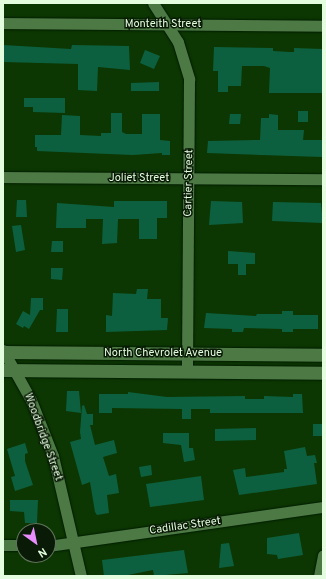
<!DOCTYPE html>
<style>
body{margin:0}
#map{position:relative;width:326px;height:579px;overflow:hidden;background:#0c3702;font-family:Overpass,sans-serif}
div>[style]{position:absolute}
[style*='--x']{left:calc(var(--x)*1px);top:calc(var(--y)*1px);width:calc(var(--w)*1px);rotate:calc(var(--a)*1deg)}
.building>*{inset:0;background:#0d603f}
.roads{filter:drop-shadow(0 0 1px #001c00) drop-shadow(0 0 1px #001c00)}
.minor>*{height:11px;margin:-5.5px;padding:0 5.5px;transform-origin:5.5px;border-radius:5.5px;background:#4d7944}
.tertiary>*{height:13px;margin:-6.5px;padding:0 6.5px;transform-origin:6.5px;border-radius:6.5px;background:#4d7944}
span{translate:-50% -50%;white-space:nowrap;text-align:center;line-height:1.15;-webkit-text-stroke:3px #091a06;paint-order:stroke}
.street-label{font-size:11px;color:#e5fddf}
.frame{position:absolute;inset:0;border:4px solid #e5fddf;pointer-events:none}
.north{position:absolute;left:16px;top:523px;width:40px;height:40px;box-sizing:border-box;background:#091a06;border:1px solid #61755d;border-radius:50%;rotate:147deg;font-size:11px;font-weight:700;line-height:16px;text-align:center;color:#e5fddf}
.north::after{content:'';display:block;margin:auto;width:14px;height:18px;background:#e98dfe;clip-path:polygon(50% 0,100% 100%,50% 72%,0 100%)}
</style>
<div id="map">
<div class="building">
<div style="clip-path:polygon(3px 45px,71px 49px,72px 45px,129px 46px,130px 70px,98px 67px,97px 91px,78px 90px,78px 64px,3px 62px)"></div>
<div style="clip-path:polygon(214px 47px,273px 48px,273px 51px,290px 52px,294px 52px,294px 48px,323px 49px,322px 93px,269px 93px,270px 68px,264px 66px,242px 66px,241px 86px,228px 86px,228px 92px,218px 92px,218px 71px,213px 71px)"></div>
<div style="clip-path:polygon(145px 50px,160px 56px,154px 69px,140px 63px)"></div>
<div style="clip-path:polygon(159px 82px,159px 91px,131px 91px,131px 83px)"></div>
<div style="clip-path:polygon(24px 98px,65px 98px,65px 113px,33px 112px,33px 107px,24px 107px)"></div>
<div style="clip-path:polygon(298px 111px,308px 111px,308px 122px,298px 122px)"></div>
<div style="clip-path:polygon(111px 113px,122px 113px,122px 132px,126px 134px,142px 134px,142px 114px,160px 114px,160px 140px,170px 141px,170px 155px,162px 155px,162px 153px,133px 155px,37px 151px,37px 147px,35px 147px,35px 135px,61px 135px,62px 115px,80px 116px,80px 135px,101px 136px,101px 133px,111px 133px)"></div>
<div style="clip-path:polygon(230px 114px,241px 114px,240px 124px,229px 124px)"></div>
<div style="clip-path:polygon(269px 114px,278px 115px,278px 130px,304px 130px,303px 140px,323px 140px,322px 157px,207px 153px,208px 141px,260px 140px,261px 118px,269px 118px)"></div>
<div style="clip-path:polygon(17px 200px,26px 200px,27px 217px,16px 217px)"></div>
<div style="clip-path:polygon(114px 201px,167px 201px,167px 218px,157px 218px,157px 239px,139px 239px,139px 219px,118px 219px,117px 243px,102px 244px,103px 219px,86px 219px,86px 228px,56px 228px,57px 203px,114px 207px)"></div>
<div style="clip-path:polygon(211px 201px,242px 202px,243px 223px,209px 225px)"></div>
<div style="clip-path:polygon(273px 202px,321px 203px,323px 223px,272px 221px)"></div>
<div style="clip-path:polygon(21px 225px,25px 250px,16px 252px,12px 226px)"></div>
<div style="clip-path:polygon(52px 241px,63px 241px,63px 252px,51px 252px)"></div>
<div style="clip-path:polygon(228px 251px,255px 253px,255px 264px,246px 264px,246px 275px,238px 275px,238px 264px,228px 264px)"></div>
<div style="clip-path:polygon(51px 268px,63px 268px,62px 280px,51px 279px)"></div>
<div style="clip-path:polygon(137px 289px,148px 289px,147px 299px,161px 299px,161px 318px,168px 318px,167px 330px,106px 332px,106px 315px,112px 316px,113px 293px,136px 294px)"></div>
<div style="clip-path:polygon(31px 298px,43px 298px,43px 310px,40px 310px,29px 329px,24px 326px,23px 328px,16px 324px,23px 311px,30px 315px)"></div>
<div style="clip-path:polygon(57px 309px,68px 309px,68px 332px,56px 332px)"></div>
<div style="clip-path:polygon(282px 311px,293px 311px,293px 315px,318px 315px,318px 329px,293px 329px,293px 332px,282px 332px,282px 329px,244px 328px,243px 332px,232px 332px,232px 329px,204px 328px,206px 313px,256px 316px,257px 314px,282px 314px)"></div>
<div style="clip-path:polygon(67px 391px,79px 391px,81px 413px,66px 411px)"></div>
<div style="clip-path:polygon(128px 392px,167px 397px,245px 396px,245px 399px,264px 399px,264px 396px,293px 397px,293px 394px,302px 394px,303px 413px,210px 413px,210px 409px,191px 409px,191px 419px,182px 419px,182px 409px,112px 408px,112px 413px,99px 413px,99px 394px,128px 394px)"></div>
<div style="clip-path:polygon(84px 405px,87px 414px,93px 414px,93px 425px,90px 425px,95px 445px,114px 440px,117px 453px,103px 457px,109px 476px,116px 474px,119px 493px,107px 495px,109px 513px,97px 515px,95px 512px,90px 482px,82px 485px,70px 442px,81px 439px,80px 432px,82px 406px)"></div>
<div style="clip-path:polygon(313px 424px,323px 424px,323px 436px,313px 436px)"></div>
<div style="clip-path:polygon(256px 428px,256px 440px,215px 441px,215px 429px)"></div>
<div style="clip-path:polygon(163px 433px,189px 433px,189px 448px,193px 448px,195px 460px,184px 462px,181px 445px,163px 443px)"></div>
<div style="clip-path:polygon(25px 443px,28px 453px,25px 454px,25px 461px,33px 485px,15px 491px,11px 477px,15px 476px,7px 449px)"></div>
<div style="clip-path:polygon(305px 447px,307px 456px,315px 455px,317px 463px,314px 463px,317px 484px,239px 495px,233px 470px,245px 468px,246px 477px,284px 472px,284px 469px,287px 469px,284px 451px)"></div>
<div style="clip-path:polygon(151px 465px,152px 475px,141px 477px,139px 467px)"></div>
<div style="clip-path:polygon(201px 476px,204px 500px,150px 507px,146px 484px)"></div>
<div style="clip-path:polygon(10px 500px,38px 500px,37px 523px,25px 523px,24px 512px,10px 511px)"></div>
<div style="clip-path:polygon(299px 533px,303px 555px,278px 559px,277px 555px,267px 554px,267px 538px)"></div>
<div style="clip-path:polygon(229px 543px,234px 566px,219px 568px,221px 544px)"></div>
<div style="clip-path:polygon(184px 550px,188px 573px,154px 576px,153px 570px,123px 576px,104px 576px,102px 560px)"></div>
</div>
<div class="roads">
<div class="minor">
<div style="--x:153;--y:3;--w:46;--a:57.3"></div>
<div style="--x:178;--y:42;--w:39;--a:73"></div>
<div style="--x:189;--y:79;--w:292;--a:90.4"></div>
<div style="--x:3;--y:23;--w:320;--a:0.5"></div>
<div style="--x:3;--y:177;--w:320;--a:0.4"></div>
<div style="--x:3;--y:350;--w:57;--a:60.8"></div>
<div style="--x:31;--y:400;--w:60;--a:68.6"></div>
<div style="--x:53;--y:456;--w:123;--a:76.9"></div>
<div style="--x:3;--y:545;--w:21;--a:0"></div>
<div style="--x:48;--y:546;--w:278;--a:-8.1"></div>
<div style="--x:319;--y:576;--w:21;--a:-79"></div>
</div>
<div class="tertiary">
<div style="--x:3;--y:352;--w:320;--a:0.5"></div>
<div style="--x:3;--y:370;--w:320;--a:0.5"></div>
</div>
</div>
<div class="street-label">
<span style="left:163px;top:24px">Monteith Street</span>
<span style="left:139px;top:178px">Joliet Street</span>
<span style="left:189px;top:183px;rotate:-89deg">Cartier Street</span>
<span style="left:163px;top:353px">North Chevrolet Avenue</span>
<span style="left:43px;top:437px;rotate:70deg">Woodbridge Street</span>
<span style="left:185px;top:526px;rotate:-8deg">Cadillac Street</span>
</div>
<div class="frame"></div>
<div class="north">N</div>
</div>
